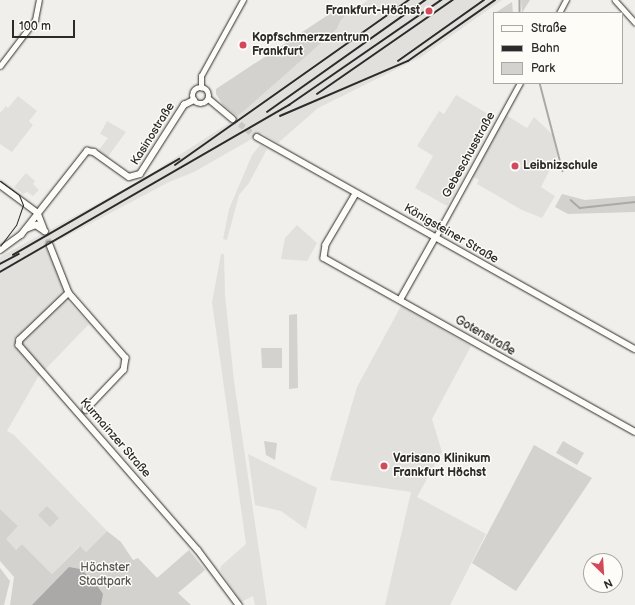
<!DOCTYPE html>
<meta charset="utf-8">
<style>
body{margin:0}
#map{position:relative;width:635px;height:605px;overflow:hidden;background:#f0efeb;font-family:"Balsamiq Sans",sans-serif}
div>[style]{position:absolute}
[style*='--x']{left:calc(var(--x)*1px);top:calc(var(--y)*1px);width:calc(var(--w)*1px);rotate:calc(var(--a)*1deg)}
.built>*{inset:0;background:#e1e0dc}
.green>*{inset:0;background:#d3d2cf}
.water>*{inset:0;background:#aaa9a7}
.stream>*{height:1.5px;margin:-0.75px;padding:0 0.75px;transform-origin:0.75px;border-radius:0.75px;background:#aaa9a7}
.secondary-tunnel>*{height:5.5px;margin-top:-2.75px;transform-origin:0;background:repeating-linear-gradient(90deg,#c9c8c5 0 5.5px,transparent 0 8.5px)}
.roads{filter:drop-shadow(0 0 1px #2b2b2b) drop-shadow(0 0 1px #2b2b2b)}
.tertiary>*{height:4.5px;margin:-2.25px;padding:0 2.25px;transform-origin:2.25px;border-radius:2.25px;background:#fdfcf7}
.secondary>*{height:5.5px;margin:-2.75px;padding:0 2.75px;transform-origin:2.75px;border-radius:2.75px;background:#fdfcf7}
.secondary>.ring{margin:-2.75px;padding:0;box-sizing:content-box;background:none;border:5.5px solid #fdfcf7;border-radius:50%}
.tram>*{height:1px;margin:-0.5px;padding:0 0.5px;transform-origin:0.5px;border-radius:0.5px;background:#2b2b2b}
.rail>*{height:1.5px;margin:-0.75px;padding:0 0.75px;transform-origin:0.75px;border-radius:0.75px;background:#2b2b2b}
.dots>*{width:11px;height:11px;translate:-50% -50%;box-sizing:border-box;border:2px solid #fdfcf7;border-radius:50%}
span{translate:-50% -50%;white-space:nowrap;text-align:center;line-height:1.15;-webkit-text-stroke:3px #fdfcf7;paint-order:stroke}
.poi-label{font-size:12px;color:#2b2b2b;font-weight:700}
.right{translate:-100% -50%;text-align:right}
.left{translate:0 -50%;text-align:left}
.street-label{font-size:12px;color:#2b2b2b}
.park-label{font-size:12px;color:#555554}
.legend{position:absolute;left:493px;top:12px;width:130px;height:72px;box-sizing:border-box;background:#fdfcf7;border:1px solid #a9a8a5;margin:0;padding:5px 7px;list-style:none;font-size:12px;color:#2b2b2b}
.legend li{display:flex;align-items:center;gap:8px;height:20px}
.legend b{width:20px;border:1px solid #a9a8a5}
.north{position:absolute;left:583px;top:553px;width:40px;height:40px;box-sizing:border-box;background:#fdfcf7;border:1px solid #a9a8a5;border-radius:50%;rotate:155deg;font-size:11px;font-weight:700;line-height:16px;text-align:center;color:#2b2b2b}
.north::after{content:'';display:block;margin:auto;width:14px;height:18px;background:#d1495b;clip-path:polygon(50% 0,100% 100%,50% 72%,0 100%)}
.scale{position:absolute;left:12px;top:20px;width:63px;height:18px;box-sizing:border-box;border:2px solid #2b2b2b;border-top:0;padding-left:5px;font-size:12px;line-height:14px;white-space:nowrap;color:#2b2b2b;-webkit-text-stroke:3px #fdfcf7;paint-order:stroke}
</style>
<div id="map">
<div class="built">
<div style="clip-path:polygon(368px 0,502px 0,421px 57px,318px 108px,278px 143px,262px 133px,194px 172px,169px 182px,46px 247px,64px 291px,61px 294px,89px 324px,38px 377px,7px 431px,14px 435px,107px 531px,86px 552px,79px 546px,52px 574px,22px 544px,16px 550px,5px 539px,18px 526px,0 509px,0 257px,144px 178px,229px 123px,337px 29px,341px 20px)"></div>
<div style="clip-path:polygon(456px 95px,493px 117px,447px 206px,415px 188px,433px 156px,417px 146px,439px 111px,444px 114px)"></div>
<div style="clip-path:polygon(18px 96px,37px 111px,29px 121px,33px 125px,12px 152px,0 144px,0 113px,6px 106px,8px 108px)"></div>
<div style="clip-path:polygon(506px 115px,527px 128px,534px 117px,553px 135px,557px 156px,541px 187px,555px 196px,542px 218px,522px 210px,477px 184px,479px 180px,473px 177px)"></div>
<div style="clip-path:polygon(107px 121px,126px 132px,107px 158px,98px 151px,108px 138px,100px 134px)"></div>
<div style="clip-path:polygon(260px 145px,267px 149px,249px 183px,239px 195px,227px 240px,223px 239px,229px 209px,252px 155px)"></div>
<div style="clip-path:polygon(26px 173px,35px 181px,33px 184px,39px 190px,33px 196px,27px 192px,23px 194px,14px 187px)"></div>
<div style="clip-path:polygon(297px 225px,317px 243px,307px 261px,281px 259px,285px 238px)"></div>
<div style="clip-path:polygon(221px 254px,224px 254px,225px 295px,234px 381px,267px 605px,255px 605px,253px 596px,241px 602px,220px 570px,221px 566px,246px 544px,212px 302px)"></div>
<div style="clip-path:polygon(401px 306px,471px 346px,432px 419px,442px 452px,417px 497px,486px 534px,450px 605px,385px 605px,411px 492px,330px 480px,357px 387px)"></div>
<div style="clip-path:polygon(248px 454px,317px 488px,306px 529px,281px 511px,255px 505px)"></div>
</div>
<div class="green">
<div style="clip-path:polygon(521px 0,530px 0,522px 13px)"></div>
<div style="clip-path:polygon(512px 2px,513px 13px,495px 13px)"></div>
<div style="clip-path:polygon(334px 11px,347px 15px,341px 20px,337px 29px,245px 110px,237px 116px,223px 105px,216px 94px,216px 89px)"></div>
<div style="clip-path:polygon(562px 194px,585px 200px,635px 196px,635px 212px,568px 214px,555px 207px)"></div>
<div style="clip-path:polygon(297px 314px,298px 388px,289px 389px,289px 315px)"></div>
<div style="clip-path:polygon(261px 348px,282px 348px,282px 368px,262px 368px)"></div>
<div style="clip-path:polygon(264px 441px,277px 443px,275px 460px,266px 455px)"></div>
<div style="clip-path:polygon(563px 441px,584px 453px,577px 465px,556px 453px)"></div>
<div style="clip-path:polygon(534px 445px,592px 478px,516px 591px,472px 563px)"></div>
<div style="clip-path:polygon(47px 506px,59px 518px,50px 527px,38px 515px)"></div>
<div style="clip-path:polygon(0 509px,18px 526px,6px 539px,16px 550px,22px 544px,52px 574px,80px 546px,86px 552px,107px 531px,121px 542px,133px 560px,138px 558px,157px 578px,189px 550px,205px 570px,178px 593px,191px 605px,10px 605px,14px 577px,0 561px)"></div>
<div style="clip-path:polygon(0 568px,10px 581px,4px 605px,0 605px)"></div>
</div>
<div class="water">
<div style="clip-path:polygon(69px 567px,80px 569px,93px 580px,103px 594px,101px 605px,32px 605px)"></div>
</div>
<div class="stream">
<div style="--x:520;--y:0;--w:13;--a:90"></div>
<div style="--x:540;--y:83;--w:91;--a:75.4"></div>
<div style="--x:571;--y:200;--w:12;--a:42"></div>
<div style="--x:580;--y:208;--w:55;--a:-6.2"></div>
</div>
<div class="secondary-tunnel">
<div style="--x:233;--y:119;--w:30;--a:37"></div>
<div style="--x:45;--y:231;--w:15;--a:70"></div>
</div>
<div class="roads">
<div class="tertiary">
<div style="--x:615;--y:0;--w:30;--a:48"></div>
<div style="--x:559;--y:13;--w:15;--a:-62"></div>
<div style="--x:0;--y:66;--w:58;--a:-52.7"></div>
<div style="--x:35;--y:20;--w:20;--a:-79"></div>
<div style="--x:201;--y:88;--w:12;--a:-90"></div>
<div style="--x:201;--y:76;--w:87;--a:-61.1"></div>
<div style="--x:435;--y:238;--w:177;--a:-61.3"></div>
</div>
<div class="secondary">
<div class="ring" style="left:193px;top:88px;width:10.5px;height:10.5px"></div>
<div style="--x:209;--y:99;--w:31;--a:40"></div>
<div style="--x:257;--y:137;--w:433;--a:29.3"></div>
<div style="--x:0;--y:185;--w:47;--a:36.4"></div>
<div style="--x:38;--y:213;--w:19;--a:69"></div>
<div style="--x:356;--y:194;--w:59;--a:120.5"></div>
<div style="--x:326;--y:245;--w:13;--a:99"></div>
<div style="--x:324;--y:258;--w:356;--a:29.2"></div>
<div style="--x:26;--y:229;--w:11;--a:-22"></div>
<div style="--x:36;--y:225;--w:11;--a:34"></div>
<div style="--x:50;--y:245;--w:52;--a:68.4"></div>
<div style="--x:69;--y:293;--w:86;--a:48.8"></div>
<div style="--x:126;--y:358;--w:12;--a:99"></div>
<div style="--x:124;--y:370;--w:55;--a:133.5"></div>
<div style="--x:0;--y:250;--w:26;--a:-36"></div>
<div style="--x:21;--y:235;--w:107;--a:-51.8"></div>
<div style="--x:87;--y:151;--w:7;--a:8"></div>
<div style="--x:94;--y:152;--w:43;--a:35.5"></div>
<div style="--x:129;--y:177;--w:11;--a:-15"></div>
<div style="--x:140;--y:174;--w:82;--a:-57.5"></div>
<div style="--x:184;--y:105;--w:11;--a:-27"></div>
<div style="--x:69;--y:293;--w:68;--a:136.2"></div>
<div style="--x:20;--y:340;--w:5;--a:101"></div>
<div style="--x:19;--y:345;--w:272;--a:48.9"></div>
<div style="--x:198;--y:550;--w:69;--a:53.3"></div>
<div style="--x:400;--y:300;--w:71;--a:-60.6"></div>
</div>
</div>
<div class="tram">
<div style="--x:0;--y:181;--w:24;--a:36"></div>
<div style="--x:19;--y:195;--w:11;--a:68"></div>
<div style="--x:23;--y:205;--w:21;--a:109"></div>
<div style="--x:16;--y:225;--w:26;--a:127"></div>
</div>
<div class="rail">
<div style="--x:398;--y:61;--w:105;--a:-35.3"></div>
<div style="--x:317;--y:94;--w:165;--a:-34.7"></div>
<div style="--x:267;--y:112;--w:194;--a:-35.3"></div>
<div style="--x:280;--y:116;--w:139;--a:-23.3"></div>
<div style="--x:408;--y:61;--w:106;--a:-35"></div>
<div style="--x:175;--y:165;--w:286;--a:-35.2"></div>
<div style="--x:13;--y:255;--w:192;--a:-30"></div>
<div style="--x:0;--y:264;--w:21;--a:-28"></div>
<div style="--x:0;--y:272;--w:334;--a:-30"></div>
<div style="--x:289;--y:105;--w:185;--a:-34.6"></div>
</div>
<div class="dots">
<div style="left:429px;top:11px;background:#d1495b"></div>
<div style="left:243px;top:45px;background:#d1495b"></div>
<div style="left:515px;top:166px;background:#d1495b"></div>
<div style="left:384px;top:466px;background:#d1495b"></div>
</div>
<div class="poi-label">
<span class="right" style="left:420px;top:11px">Frankfurt-Höchst</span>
<span class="left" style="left:252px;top:45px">Kopfschmerzzentrum<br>Frankfurt</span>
<span class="left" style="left:523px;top:166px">Leibnizschule</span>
<span class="left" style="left:393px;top:466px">Varisano Klinikum<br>Frankfurt Höchst</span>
</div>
<div class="street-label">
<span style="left:153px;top:134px;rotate:-58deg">Kasinostraße</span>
<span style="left:469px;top:155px;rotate:-61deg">Gebeschusstraße</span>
<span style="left:451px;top:234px;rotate:30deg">Königsteiner Straße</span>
<span style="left:485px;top:336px;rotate:30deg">Gotenstraße</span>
<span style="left:115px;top:438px;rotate:49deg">Kurmainzer Straße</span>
</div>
<div class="park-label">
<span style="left:105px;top:575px">Höchster<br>Stadtpark</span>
</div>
<ul class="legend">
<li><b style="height:5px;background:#fdfcf7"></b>Straße</li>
<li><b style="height:5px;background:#2b2b2b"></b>Bahn</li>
<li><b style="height:11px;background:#d3d2cf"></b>Park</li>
</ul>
<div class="north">N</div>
<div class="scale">100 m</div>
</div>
